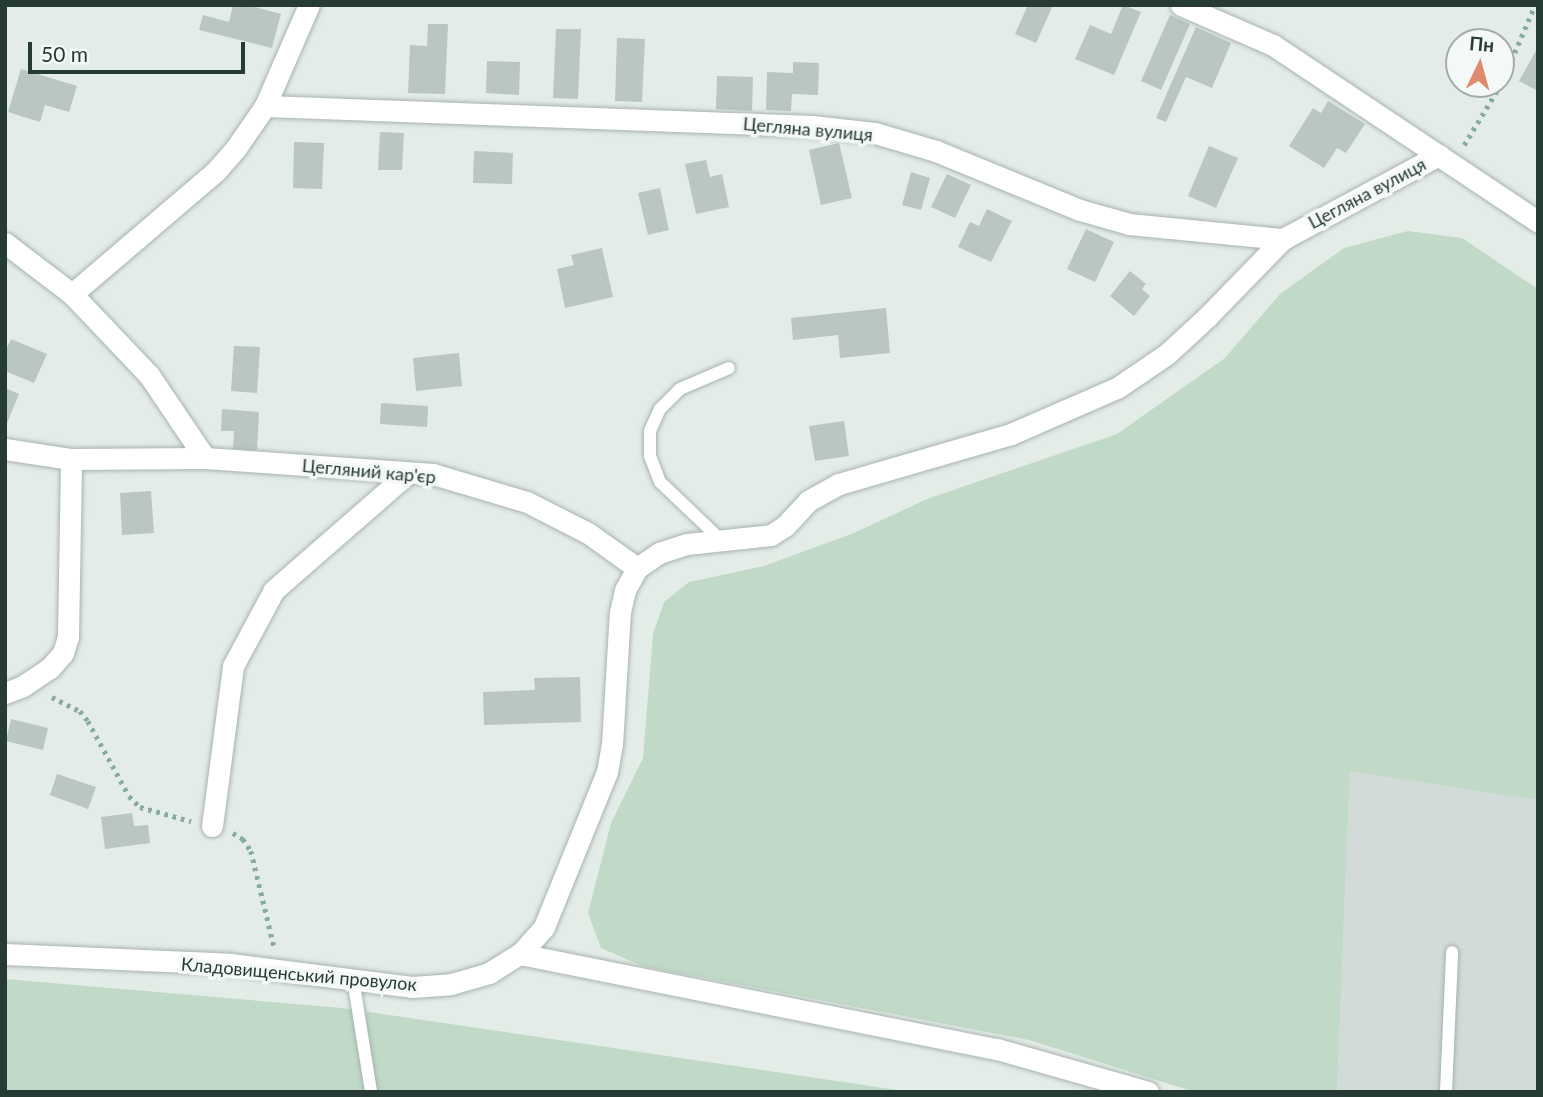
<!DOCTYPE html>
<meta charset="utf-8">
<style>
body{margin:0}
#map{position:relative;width:1543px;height:1097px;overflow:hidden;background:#e4ece8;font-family:Lato,sans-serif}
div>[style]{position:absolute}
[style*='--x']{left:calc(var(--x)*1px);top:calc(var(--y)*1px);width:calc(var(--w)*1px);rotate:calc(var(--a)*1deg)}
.built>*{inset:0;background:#d2dbd7}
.green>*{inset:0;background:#c0dac7}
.building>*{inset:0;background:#bac6c1}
.path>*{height:4.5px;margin-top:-2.25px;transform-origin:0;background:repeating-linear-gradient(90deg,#88aba0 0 3.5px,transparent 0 8.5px)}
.roads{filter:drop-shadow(0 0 2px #a7b3af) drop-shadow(0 0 2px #a7b3af)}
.service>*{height:12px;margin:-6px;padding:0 6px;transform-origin:6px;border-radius:6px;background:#fff}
.minor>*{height:21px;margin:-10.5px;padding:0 10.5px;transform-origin:10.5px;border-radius:10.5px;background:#fff}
span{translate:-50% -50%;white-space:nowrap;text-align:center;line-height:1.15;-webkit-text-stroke:7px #f4f8f6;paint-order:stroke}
.street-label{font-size:18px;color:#263b35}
.frame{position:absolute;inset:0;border:7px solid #263b35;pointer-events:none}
.north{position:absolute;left:1445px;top:28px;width:70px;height:70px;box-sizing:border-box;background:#f4f8f6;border:2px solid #a2aca9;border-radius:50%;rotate:5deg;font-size:19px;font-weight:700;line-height:28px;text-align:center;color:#263b35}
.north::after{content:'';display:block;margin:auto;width:24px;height:32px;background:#e0896d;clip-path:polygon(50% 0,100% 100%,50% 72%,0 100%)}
.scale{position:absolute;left:28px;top:42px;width:217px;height:32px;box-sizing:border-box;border:4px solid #263b35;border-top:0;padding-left:9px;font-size:21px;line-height:24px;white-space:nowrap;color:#263b35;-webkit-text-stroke:5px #f4f8f6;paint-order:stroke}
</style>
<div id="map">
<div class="built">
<div style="clip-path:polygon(1350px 770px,1538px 800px,1538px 1092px,1337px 1092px)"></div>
</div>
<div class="green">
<div style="clip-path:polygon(1408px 231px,1462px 238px,1538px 289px,1538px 800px,1350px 771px,1337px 1092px,1195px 1092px,1029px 1040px,642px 966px,601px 948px,588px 913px,611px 823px,643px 758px,653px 634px,664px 602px,689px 582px,764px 566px,854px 533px,927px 499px,1117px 434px,1225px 358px,1280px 294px,1344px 248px)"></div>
<div style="clip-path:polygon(5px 979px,342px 1008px,911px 1092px,5px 1092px)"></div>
</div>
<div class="building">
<div style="clip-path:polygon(233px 5px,247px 5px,281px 14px,272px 48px,199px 30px,203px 15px,229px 22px)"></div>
<div style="clip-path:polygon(1028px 5px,1053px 5px,1036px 43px,1015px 34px)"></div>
<div style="clip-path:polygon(1123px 5px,1141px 12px,1114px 75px,1075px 59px,1090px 25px,1111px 34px)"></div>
<div style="clip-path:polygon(1170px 15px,1190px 24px,1161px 90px,1141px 81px)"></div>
<div style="clip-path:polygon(428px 24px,448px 24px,445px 94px,408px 93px,410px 45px,427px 46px)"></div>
<div style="clip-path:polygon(1196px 27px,1231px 43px,1212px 88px,1186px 77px,1166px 122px,1156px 118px)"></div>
<div style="clip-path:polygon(556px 29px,581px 29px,578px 99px,553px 98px)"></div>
<div style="clip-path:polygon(1460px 34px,1473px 42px,1459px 42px,1459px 57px,1450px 52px)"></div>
<div style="clip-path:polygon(617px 38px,645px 39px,642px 102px,615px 101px)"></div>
<div style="clip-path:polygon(1538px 47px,1538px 91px,1519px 81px)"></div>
<div style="clip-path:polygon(487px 61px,520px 62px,519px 95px,486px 93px)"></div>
<div style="clip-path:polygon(793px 62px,819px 63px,818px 95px,792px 94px,791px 111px,766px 110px,767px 72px,793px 73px)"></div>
<div style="clip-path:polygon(21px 69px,77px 86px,69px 112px,45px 105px,40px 122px,8px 112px)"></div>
<div style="clip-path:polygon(717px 76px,753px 77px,752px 111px,716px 109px)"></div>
<div style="clip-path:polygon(1328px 101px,1365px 124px,1346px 153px,1337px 148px,1324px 168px,1289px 146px,1313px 108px,1321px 113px)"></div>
<div style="clip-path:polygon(380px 132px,404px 133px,402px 170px,378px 170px)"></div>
<div style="clip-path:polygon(294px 142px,324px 143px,322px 189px,293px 188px)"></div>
<div style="clip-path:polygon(839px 143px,852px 198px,821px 205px,809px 150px)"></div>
<div style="clip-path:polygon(1209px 146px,1238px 158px,1216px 208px,1188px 196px)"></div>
<div style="clip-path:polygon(474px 151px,513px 153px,512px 184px,473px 183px)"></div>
<div style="clip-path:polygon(706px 160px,710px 177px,722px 174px,729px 207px,696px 214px,685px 164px)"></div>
<div style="clip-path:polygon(911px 172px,930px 178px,921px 210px,902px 205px)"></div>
<div style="clip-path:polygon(947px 174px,971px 185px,955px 218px,931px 207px)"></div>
<div style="clip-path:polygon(660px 188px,669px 230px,648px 235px,638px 193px)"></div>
<div style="clip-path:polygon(987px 209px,1012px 221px,991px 262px,958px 247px,970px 222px,979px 226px)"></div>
<div style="clip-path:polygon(1086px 229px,1114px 242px,1095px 282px,1067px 269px)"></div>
<div style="clip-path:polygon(602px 248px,613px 297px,565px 308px,557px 269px,574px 265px,571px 255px)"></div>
<div style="clip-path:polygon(1130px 271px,1146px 284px,1142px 289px,1150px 296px,1134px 316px,1110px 296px)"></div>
<div style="clip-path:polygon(886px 308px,890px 353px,840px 358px,838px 335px,793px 340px,791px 318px)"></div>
<div style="clip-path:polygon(11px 339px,47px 354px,34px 383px,5px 371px,5px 352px)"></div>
<div style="clip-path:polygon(234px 346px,260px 347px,257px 393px,231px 391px)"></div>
<div style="clip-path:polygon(459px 353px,462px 386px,416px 391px,413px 358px)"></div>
<div style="clip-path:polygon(5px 388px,19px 394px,5px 428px)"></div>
<div style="clip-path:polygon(381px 403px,428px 406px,427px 427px,380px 424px)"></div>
<div style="clip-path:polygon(222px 409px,259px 412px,257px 450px,233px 449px,234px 431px,221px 431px)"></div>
<div style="clip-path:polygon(844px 421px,849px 456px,815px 461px,809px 426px)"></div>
<div style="clip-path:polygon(151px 491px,154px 533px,122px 535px,120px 493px)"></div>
<div style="clip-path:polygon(580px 677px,581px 722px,484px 725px,483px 692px,535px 690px,534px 678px)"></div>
<div style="clip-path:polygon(11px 719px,48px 728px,43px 750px,6px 741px)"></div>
<div style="clip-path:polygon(57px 774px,96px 787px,88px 809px,50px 795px)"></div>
<div style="clip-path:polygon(132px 813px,134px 826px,148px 825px,150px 843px,105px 849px,101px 817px)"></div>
</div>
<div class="path">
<div style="--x:1464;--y:145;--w:71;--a:-58.8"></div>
<div style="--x:1501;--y:84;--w:86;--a:-66.7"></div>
<div style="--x:52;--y:697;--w:31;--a:27"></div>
<div style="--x:80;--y:711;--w:13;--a:51"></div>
<div style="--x:88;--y:721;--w:85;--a:61.3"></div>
<div style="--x:129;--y:796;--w:16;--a:45"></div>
<div style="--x:140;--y:807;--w:53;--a:15.4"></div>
<div style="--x:233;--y:833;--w:12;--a:31"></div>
<div style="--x:243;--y:839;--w:14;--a:56"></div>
<div style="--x:251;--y:851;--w:98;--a:76.4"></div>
</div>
<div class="roads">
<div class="service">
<div style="--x:722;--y:541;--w:86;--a:-136.4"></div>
<div style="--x:660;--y:482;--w:28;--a:-111"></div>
<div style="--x:650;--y:456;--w:25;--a:-90"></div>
<div style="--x:650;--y:431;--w:24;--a:-66"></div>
<div style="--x:660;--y:409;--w:28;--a:-45"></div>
<div style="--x:680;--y:389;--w:53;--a:-23.2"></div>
<div style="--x:353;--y:979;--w:114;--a:80.9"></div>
<div style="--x:1446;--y:1092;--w:140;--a:-87.5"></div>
</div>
<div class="minor">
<div style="--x:1181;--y:5;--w:100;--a:23.5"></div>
<div style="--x:1273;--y:45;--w:319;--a:33.7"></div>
<div style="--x:265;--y:106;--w:547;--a:2.09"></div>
<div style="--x:812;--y:126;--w:63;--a:6.3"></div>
<div style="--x:875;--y:133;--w:64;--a:16.4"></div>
<div style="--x:936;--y:151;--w:156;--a:22.3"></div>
<div style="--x:1080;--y:210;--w:51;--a:15.9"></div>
<div style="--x:1129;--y:224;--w:155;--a:5.6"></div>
<div style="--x:1283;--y:239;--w:177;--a:-28.3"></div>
<div style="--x:5;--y:243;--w:84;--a:37.3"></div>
<div style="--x:72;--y:294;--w:112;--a:46.5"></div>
<div style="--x:149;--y:375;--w:100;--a:56"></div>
<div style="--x:72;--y:294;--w:189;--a:-40.5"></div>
<div style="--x:216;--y:171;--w:30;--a:-49"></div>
<div style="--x:236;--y:148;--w:51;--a:-55.4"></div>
<div style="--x:265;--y:106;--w:110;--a:-66.5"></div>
<div style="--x:5;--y:449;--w:67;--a:8.6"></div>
<div style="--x:71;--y:459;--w:134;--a:-0.4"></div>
<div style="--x:205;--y:458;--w:229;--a:4"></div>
<div style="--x:433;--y:474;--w:98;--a:16.6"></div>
<div style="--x:527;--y:502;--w:68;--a:26.9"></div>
<div style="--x:588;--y:533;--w:60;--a:35.5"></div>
<div style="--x:5;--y:693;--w:19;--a:-21"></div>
<div style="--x:23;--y:686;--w:32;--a:-34"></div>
<div style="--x:50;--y:668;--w:20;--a:-49"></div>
<div style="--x:63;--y:653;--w:17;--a:-73"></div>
<div style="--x:68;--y:637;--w:178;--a:-89"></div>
<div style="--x:212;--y:826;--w:161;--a:-82.5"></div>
<div style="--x:233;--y:666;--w:86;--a:-61.7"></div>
<div style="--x:274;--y:590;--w:178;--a:-41.1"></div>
<div style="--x:5;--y:954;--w:225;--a:2.5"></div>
<div style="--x:230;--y:964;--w:183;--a:7.2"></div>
<div style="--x:412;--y:987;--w:39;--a:-4"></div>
<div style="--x:451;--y:984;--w:40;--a:-16"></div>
<div style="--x:489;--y:973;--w:36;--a:-32"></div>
<div style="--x:520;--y:954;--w:36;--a:-48"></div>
<div style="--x:544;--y:927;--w:167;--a:-67.9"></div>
<div style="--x:607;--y:772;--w:27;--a:-80"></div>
<div style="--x:612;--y:745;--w:133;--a:-86.6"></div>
<div style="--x:620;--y:612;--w:23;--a:-77"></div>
<div style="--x:625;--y:590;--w:25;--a:-61"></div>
<div style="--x:637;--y:568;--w:27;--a:-34"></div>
<div style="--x:659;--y:553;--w:29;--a:-18"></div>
<div style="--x:687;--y:544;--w:84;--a:-6.1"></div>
<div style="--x:771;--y:535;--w:17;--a:-33"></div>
<div style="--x:785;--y:526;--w:34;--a:-47"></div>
<div style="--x:808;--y:501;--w:35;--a:-29"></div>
<div style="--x:839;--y:484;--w:179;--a:-16.2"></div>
<div style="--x:1011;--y:434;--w:116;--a:-23.5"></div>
<div style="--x:1117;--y:388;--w:60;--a:-34.2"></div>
<div style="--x:1167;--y:354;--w:56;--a:-42.8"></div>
<div style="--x:1208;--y:316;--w:107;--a:-45.8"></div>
<div style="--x:520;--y:954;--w:486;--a:11.3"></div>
<div style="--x:997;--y:1049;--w:157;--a:15.9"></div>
</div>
</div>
<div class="street-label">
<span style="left:808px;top:129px;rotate:5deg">Цегляна вулиця</span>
<span style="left:1367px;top:193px;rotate:-28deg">Цегляна вулиця</span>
<span style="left:369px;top:471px;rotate:5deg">Цегляний кар'єр</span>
<span style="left:299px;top:974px;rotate:5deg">Кладовищенський провулок</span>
</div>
<div class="frame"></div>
<div class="north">Пн</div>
<div class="scale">50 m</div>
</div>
